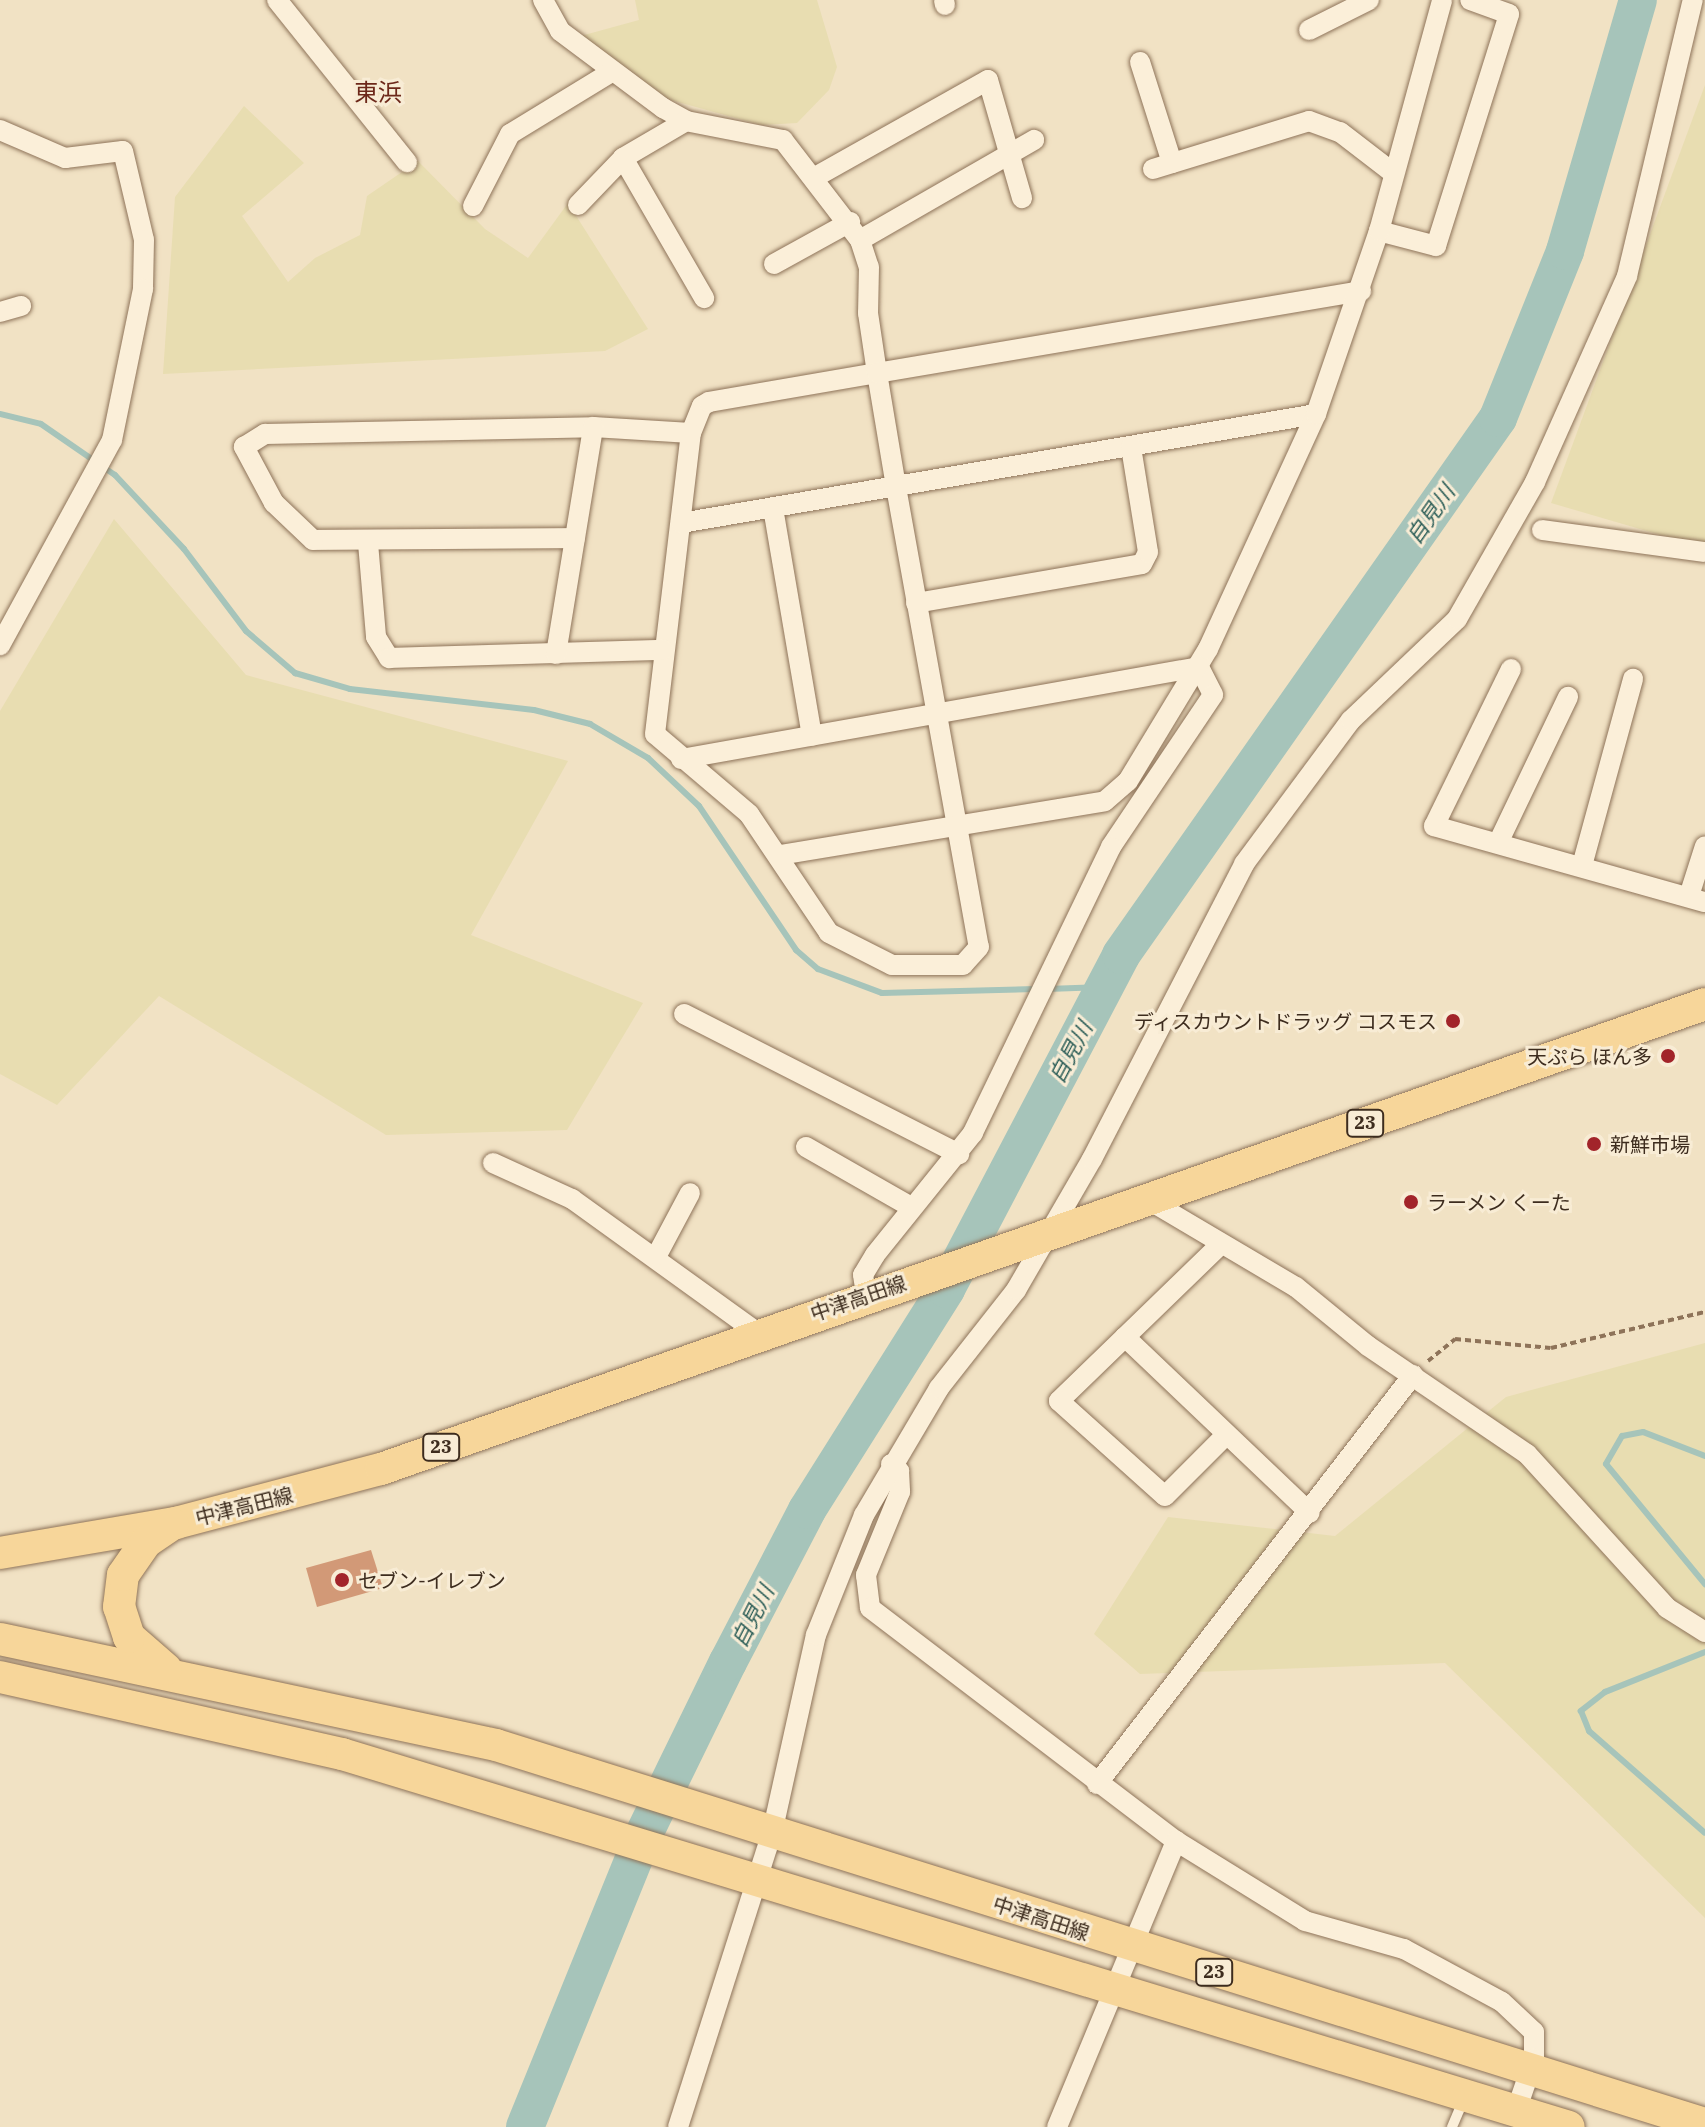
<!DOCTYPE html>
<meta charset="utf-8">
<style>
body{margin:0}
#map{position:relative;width:1705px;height:2127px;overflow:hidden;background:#f1e2c4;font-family:"IBM Plex Serif","Noto Sans JP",serif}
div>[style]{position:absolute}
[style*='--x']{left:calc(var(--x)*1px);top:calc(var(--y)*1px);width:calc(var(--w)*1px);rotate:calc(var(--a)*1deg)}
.farmland>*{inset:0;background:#e8ddb1}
.stream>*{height:6px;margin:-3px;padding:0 3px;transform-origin:3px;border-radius:3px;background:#a6c4ba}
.river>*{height:38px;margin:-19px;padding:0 19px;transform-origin:19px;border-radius:19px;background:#a6c4ba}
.building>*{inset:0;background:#d29977}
.path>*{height:4px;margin-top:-2px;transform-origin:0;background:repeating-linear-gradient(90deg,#8e7359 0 6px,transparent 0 10px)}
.roads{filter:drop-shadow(0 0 2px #8e7359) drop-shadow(0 0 2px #8e7359)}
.lane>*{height:10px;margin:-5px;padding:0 5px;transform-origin:5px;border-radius:5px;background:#fbefd9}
.street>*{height:20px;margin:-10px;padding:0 10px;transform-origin:10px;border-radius:10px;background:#fbefd9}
.primary>*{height:32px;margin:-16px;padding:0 16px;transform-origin:16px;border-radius:16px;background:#f7d69a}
.dots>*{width:22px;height:22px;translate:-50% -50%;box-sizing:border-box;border:4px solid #f8ecd5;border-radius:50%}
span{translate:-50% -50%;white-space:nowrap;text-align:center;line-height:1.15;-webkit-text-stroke:6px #f8ecd5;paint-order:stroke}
.shield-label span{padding:2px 6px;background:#f8ecd5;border:2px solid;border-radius:6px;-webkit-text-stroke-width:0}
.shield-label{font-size:18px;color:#3d2c1e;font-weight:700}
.poi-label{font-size:20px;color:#3d2c1e}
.right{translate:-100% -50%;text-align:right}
.left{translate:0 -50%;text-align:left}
.street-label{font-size:20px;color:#3d2c1e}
.water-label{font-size:22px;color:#2c5e58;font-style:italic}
.quarter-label{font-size:24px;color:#6d281a}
</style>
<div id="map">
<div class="farmland">
<div style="clip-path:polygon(635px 0,817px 0,837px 67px,829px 90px,797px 123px,761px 125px,667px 99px,577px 37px,639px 20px)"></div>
<div style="clip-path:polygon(1705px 85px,1705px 548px,1551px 503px)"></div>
<div style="clip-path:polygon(244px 106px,304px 163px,242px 216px,288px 282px,315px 258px,360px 235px,367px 196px,418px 161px,485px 229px,528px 258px,568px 203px,648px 329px,605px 351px,163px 374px,175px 197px)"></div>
<div style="clip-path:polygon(114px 519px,246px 675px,568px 761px,471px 935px,643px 1003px,567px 1130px,386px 1135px,159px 996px,57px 1105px,0 1074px,0 711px)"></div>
<div style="clip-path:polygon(1705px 1343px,1705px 1918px,1445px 1663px,1140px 1674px,1094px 1634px,1168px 1517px,1335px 1536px,1506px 1397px)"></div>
</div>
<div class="stream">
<div style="--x:0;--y:414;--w:42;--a:13.7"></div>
<div style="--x:41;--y:424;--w:90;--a:34.6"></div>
<div style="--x:115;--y:475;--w:101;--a:47"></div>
<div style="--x:184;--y:549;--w:103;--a:52.9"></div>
<div style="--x:246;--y:631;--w:65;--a:40.6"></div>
<div style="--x:295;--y:673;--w:57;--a:16.2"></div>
<div style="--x:350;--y:689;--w:185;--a:6.5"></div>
<div style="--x:534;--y:710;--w:58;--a:14"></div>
<div style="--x:590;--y:724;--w:67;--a:30.4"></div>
<div style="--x:648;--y:758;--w:70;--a:43.3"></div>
<div style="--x:699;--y:806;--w:174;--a:56"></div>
<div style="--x:796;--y:950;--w:29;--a:41"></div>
<div style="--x:818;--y:969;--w:68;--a:20.6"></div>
<div style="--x:882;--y:993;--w:154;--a:-1.5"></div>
<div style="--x:1047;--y:989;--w:57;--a:-2"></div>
<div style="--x:1705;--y:1456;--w:66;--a:-158.8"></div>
<div style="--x:1643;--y:1432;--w:21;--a:169"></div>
<div style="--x:1622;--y:1436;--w:32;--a:120"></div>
<div style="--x:1606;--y:1464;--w:156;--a:50.5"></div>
<div style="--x:1705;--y:1652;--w:108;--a:158.2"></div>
<div style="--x:1605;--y:1692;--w:31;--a:142"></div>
<div style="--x:1581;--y:1711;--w:22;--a:68"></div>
<div style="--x:1589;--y:1731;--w:154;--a:41.3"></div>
</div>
<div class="river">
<div style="--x:525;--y:2127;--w:314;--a:-67.9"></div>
<div style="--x:643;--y:1836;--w:194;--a:-64"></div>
<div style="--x:728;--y:1662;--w:171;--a:-62.5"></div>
<div style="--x:807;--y:1510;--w:261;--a:-57.8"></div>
<div style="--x:946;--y:1289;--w:377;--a:-62.3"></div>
<div style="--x:1121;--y:955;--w:656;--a:-54.93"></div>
<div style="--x:1498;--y:418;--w:180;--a:-68.1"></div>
<div style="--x:1565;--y:251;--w:261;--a:-73.8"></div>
</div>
<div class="building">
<div style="clip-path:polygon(371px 1550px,383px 1588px,317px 1607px,306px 1568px)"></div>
</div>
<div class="path">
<div style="--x:1428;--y:1361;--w:35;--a:-39"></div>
<div style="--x:1455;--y:1339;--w:96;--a:5.4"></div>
<div style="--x:1551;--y:1348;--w:158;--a:-13.2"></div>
</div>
<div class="roads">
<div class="lane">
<div style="--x:1452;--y:2127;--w:30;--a:-67"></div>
</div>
<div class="street">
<div style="--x:277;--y:0;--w:208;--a:51.3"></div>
<div style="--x:543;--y:0;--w:35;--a:61"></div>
<div style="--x:560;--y:31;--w:129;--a:36.8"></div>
<div style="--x:663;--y:108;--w:26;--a:29"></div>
<div style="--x:686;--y:121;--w:99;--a:11.1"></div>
<div style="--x:783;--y:140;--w:126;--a:52.4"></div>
<div style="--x:860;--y:240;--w:28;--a:72"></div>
<div style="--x:869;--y:267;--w:46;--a:91.2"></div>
<div style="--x:868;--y:313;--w:61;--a:81.5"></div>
<div style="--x:877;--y:373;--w:116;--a:80.5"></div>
<div style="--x:896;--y:487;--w:467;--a:79.8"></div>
<div style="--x:979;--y:947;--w:24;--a:132"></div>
<div style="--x:963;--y:965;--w:71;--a:180"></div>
<div style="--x:892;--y:965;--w:71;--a:-153.1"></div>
<div style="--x:829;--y:933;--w:143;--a:-123.9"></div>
<div style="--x:749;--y:814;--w:123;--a:-139.6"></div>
<div style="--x:655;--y:734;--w:303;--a:-83.2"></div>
<div style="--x:691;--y:433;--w:29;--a:-68"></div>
<div style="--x:702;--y:406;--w:8;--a:-30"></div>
<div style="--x:709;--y:402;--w:170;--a:-9.8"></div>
<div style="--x:877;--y:373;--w:491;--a:-9.6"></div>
<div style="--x:944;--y:0;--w:5;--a:79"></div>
<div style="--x:1309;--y:30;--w:67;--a:-26.6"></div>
<div style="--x:1140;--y:62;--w:106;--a:72.4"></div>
<div style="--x:0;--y:130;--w:71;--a:23.3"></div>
<div style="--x:65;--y:158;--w:58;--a:-6.9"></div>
<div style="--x:123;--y:151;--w:91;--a:76.7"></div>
<div style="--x:144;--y:240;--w:49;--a:91.2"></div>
<div style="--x:143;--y:289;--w:154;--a:101.6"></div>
<div style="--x:112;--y:440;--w:234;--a:118.6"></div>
<div style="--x:623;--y:158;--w:162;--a:59.9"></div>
<div style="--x:1153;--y:169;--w:163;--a:-17.1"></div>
<div style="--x:1309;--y:121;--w:33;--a:20"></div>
<div style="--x:1340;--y:132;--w:66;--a:37.6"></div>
<div style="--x:817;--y:176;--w:196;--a:-29.3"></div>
<div style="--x:988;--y:80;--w:123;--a:73.9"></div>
<div style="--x:578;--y:205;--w:65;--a:-46.2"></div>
<div style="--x:623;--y:158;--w:73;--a:-30.4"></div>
<div style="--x:473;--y:206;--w:81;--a:-62.8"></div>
<div style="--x:510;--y:134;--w:117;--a:-31.4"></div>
<div style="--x:1379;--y:231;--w:59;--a:14.7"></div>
<div style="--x:1436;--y:246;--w:243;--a:-72.5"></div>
<div style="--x:1509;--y:14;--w:41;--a:-160.3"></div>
<div style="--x:860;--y:240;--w:201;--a:-29.9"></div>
<div style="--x:774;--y:264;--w:87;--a:-28.9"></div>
<div style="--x:0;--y:312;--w:22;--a:-16"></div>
<div style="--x:773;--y:508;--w:231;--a:80.3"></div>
<div style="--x:681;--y:523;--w:644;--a:-9.74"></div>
<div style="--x:1542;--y:530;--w:164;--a:7.7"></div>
<div style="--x:575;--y:538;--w:262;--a:179.6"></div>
<div style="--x:313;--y:540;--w:54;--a:-136.5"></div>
<div style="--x:274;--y:503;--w:64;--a:-118.2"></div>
<div style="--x:244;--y:447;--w:25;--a:-32"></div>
<div style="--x:265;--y:434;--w:328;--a:-1.2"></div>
<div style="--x:593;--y:427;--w:98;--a:3.5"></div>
<div style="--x:368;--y:543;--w:94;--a:85.1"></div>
<div style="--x:376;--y:637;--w:25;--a:58"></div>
<div style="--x:389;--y:658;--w:274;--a:-1.7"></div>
<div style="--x:916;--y:603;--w:229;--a:-9.8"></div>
<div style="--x:1142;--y:564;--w:13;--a:-63"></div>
<div style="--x:1148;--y:552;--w:106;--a:-99.2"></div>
<div style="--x:556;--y:654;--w:230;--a:-80.7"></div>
<div style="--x:1511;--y:669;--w:175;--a:116.1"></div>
<div style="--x:1434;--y:826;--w:281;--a:15.7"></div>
<div style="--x:681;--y:759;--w:526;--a:-10.07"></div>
<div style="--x:1199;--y:667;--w:31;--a:63"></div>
<div style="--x:1213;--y:695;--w:183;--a:123.9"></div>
<div style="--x:1111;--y:847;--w:318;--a:115.8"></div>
<div style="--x:973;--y:1133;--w:156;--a:128.8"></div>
<div style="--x:875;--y:1255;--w:23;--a:121"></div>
<div style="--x:863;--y:1275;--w:20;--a:81"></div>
<div style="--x:1499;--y:841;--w:160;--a:-64.4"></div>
<div style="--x:780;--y:855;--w:329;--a:-9.4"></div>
<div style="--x:1105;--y:801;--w:30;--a:-41"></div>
<div style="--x:1128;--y:781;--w:154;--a:-58.8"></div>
<div style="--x:1208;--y:649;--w:259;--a:-65.3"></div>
<div style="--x:1316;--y:414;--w:194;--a:-71"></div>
<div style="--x:1379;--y:231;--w:239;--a:-74.7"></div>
<div style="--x:1583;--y:862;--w:190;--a:-74.7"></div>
<div style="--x:1689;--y:896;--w:52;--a:-72.3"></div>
<div style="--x:684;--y:1014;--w:309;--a:27"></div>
<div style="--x:806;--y:1147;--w:121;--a:29.7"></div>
<div style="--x:493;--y:1163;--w:87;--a:24.5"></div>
<div style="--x:572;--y:1199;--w:229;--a:35.8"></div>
<div style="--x:1147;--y:1199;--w:173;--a:30.6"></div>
<div style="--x:1296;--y:1287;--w:93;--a:39.3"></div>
<div style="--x:1368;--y:1346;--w:192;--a:34.2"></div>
<div style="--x:1527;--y:1454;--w:208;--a:47.7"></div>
<div style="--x:1667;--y:1608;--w:45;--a:32.3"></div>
<div style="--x:1221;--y:1244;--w:134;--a:135.9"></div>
<div style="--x:1125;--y:1337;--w:255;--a:43.6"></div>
<div style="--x:657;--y:1255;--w:70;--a:-62"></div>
<div style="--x:1125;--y:1337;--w:92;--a:135.9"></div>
<div style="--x:1059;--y:1401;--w:142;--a:41.9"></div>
<div style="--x:1165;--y:1496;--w:86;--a:-45"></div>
<div style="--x:891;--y:1464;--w:11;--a:41"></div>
<div style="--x:899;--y:1471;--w:21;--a:87"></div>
<div style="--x:900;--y:1492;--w:90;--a:112.3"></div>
<div style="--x:866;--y:1575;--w:33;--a:83"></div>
<div style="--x:870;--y:1608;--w:385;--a:37.3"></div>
<div style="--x:1176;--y:1841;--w:152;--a:31.8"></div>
<div style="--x:1305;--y:1921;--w:103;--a:15.8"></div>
<div style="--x:1404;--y:1949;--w:111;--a:28.4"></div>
<div style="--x:1502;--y:2002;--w:44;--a:43.2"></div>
<div style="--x:1534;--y:2032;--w:27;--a:90"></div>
<div style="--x:1534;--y:2059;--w:55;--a:109.1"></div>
<div style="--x:1097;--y:1784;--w:517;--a:-52.31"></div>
<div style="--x:678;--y:2127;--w:309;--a:-72.3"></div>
<div style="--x:772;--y:1833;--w:203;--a:-77.5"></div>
<div style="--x:816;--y:1635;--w:129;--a:-68.2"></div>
<div style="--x:864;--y:1515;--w:147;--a:-59.4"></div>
<div style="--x:939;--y:1388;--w:125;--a:-51.8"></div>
<div style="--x:1016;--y:1290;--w:151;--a:-59.9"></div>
<div style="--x:1092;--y:1159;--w:332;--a:-62.7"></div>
<div style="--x:1244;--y:864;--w:179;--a:-53.4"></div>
<div style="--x:1351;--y:720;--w:146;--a:-43.6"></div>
<div style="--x:1457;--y:619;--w:158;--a:-60.3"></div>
<div style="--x:1535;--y:482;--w:226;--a:-65.9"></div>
<div style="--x:1627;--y:276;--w:284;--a:-76.6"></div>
<div style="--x:1057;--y:2127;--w:310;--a:-67.4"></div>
</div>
<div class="primary">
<div style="--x:0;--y:1553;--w:179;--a:-9.7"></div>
<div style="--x:176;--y:1523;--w:212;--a:-14.8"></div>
<div style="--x:381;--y:1469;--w:1403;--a:-19.35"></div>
<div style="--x:0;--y:1639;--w:507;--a:12.06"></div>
<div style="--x:496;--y:1745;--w:1267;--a:17.41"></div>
<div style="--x:166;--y:1669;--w:49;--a:-139.1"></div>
<div style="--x:129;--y:1637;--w:32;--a:-108"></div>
<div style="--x:119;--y:1607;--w:32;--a:-83"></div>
<div style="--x:123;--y:1575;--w:40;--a:-55.1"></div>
<div style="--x:146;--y:1542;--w:32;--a:-34"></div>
<div style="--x:0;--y:1677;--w:351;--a:12.7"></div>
<div style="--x:342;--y:1754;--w:1282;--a:16.91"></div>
</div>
</div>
<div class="dots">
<div style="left:1453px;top:1021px;background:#a2242a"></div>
<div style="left:1668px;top:1056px;background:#a2242a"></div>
<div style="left:1594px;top:1144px;background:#a2242a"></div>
<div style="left:1411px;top:1202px;background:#a2242a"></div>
<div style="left:342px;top:1580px;background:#a2242a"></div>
</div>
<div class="shield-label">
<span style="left:1365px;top:1123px">23</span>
<span style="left:441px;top:1447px">23</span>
<span style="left:1214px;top:1972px">23</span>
</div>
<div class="poi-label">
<span class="right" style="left:1437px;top:1021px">ディスカウントドラッグ コスモス</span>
<span class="right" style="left:1652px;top:1056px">天ぷら ほん多</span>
<span class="left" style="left:1610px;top:1144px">新鮮市場</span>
<span class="left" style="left:1427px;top:1202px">ラーメン くーた</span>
<span class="left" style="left:358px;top:1580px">セブン-イレブン</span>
</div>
<div class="street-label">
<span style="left:858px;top:1298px;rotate:-19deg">中津高田線</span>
<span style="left:244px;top:1506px;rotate:-14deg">中津高田線</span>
<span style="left:1041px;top:1918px;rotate:18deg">中津高田線</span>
</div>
<div class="water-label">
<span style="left:1430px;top:514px;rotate:-55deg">自見川</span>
<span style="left:1070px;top:1052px;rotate:-62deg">自見川</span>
<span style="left:752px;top:1616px;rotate:-63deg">自見川</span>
</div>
<div class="quarter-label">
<span style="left:378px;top:93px">東浜</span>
</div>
</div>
